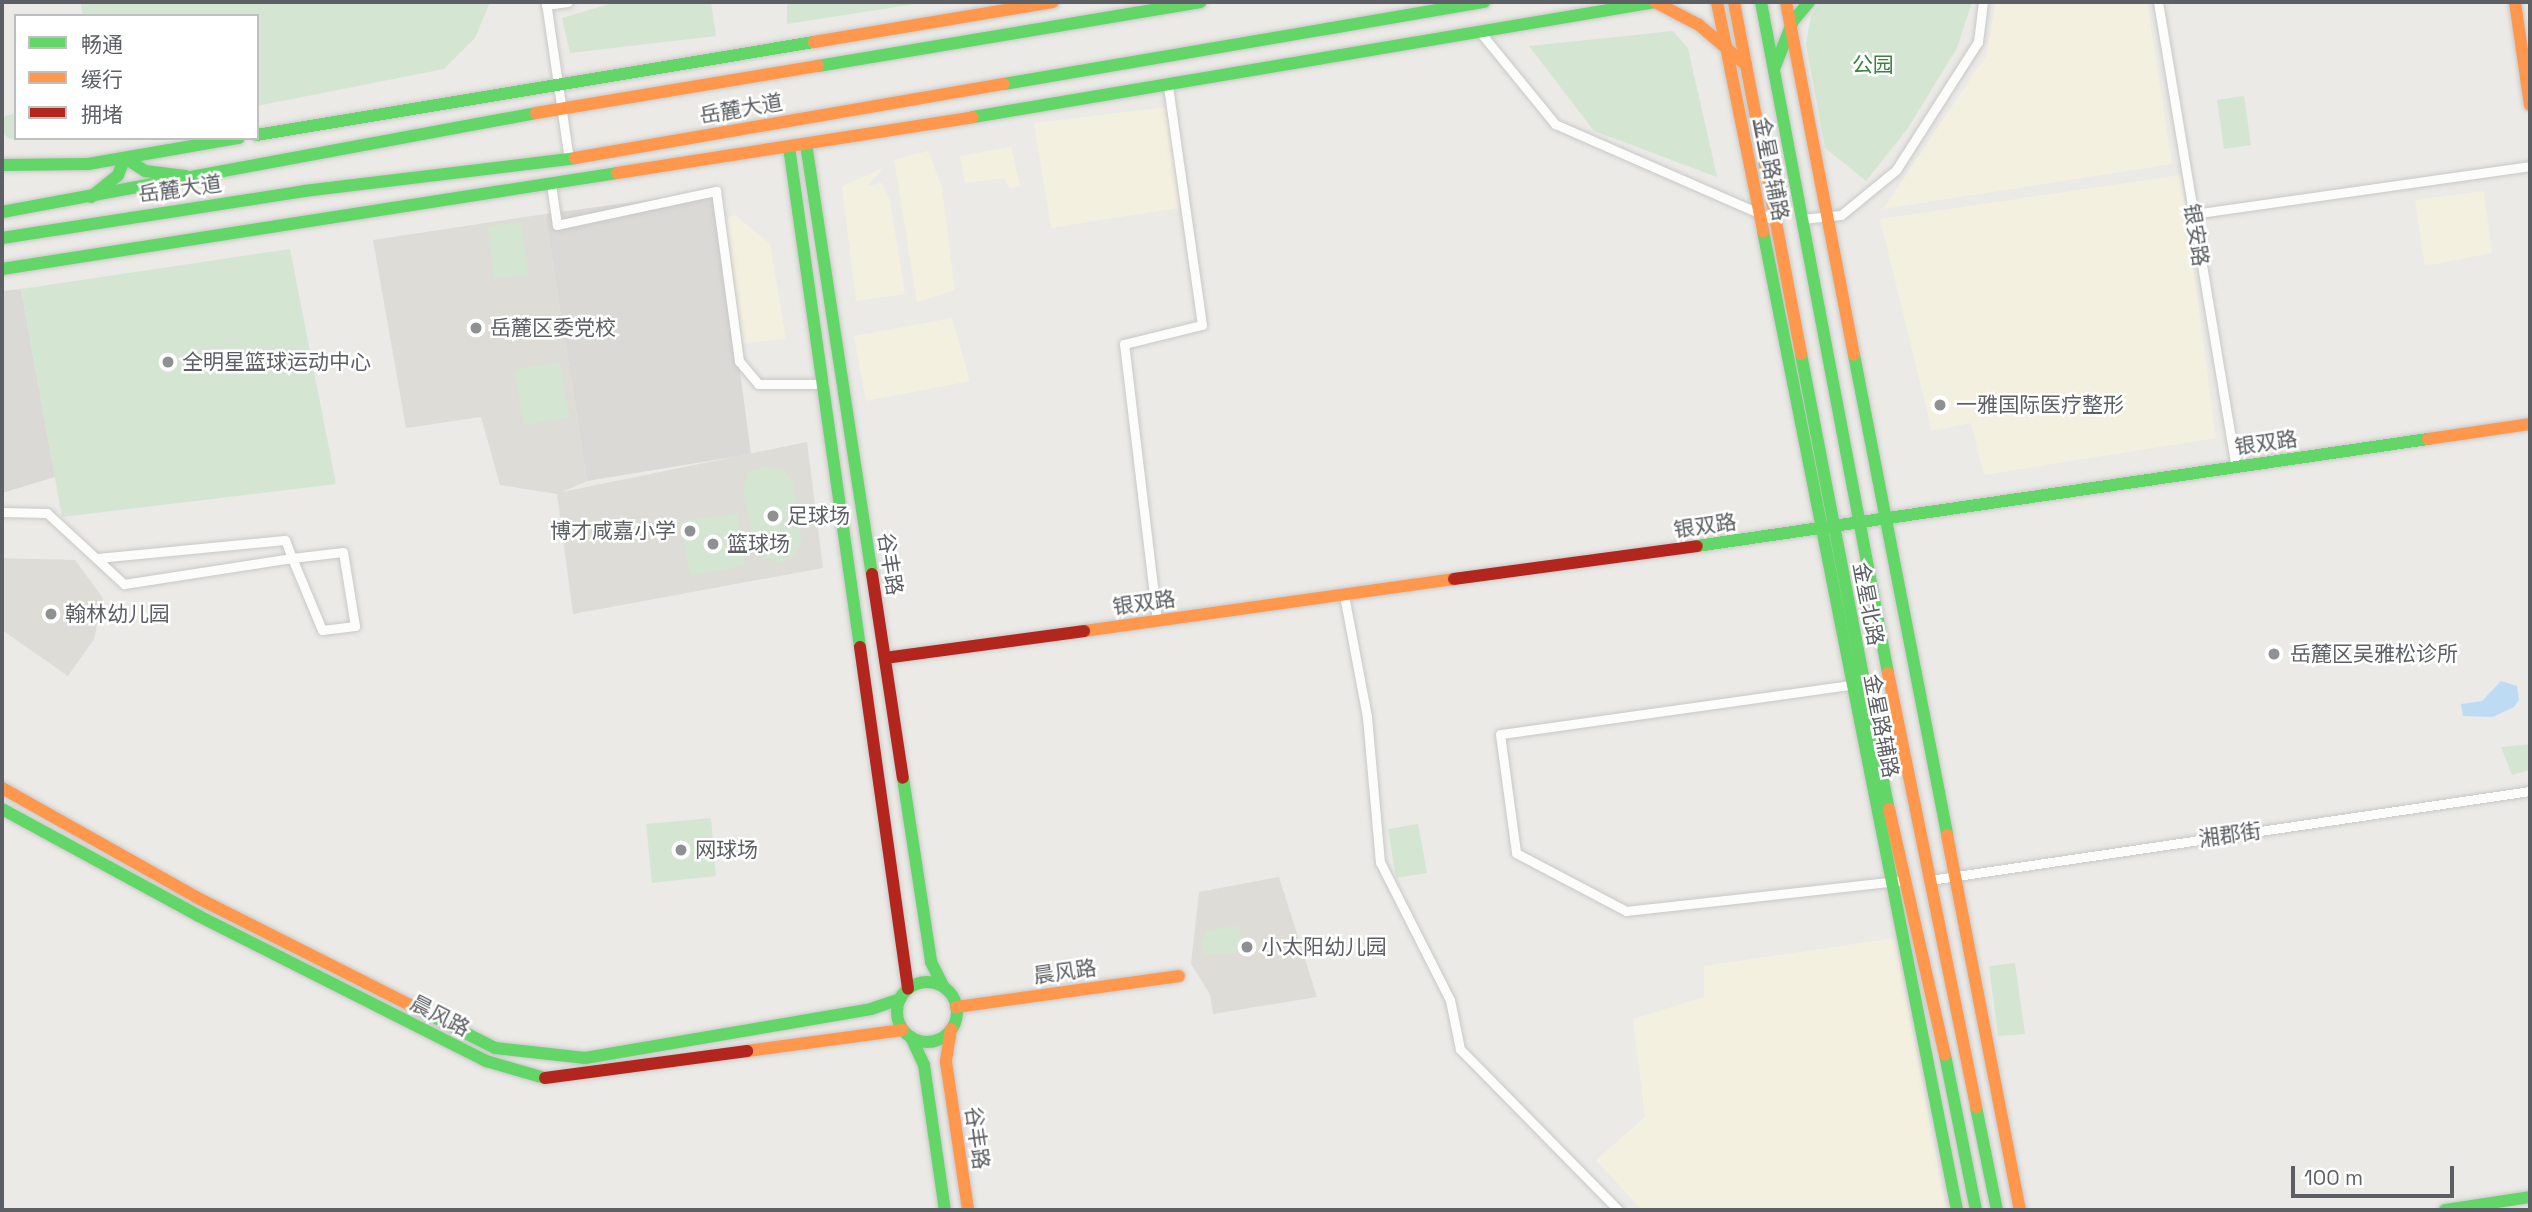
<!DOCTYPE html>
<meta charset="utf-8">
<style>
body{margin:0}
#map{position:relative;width:2532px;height:1212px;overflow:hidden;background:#ebeae6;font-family:"Space Grotesk","Noto Sans SC",sans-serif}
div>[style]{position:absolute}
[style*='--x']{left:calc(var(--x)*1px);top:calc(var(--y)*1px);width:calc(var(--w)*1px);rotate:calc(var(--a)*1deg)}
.commercial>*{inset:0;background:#f4f0e0}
.industrial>*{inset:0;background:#dbd9d6}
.education>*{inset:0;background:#dedcd6}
.green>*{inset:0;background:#d4e6d2}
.water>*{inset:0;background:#bddbf3}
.roads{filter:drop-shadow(0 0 2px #c8c8c8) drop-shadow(0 0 2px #c8c8c8)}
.street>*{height:9px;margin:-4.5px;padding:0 4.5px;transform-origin:4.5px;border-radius:4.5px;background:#fcfcfb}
.fast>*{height:12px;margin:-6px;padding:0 6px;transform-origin:6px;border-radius:6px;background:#63d668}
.fast>.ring{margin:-6px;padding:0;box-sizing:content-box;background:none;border:12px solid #63d668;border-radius:50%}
.slow>*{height:12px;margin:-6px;padding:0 6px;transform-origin:6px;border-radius:6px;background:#ff974d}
.jam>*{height:12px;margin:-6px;padding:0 6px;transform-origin:6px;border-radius:6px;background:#b3261e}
.dots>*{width:19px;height:19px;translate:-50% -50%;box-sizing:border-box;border:4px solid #fff;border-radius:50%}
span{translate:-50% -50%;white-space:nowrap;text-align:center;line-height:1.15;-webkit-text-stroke:5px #fff;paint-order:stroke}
.park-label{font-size:21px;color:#3c8240}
.street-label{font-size:21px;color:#5c5f63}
.poi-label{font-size:21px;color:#5c5f63}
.left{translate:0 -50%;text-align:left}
.right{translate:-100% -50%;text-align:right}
.frame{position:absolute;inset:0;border:4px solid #5c5f63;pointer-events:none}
.legend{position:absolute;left:14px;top:14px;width:245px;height:126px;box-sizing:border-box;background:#fff;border:2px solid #bebfc1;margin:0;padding:9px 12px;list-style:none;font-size:21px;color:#5c5f63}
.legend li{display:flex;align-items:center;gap:14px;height:35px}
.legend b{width:35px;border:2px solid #bebfc1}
.scale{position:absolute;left:2291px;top:1166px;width:163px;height:32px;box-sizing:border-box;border:4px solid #5c5f63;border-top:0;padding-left:9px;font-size:21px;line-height:24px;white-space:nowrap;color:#5c5f63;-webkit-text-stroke:5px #fff;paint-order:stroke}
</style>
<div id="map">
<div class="commercial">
<div style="clip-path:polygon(1996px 2px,2147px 2px,2172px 164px,1883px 209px,1986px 56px)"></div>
<div style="clip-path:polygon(1168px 107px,1184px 207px,1051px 228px,1034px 123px)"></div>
<div style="clip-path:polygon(1011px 147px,1020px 186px,1010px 188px,1004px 178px,965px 183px,960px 156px)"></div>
<div style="clip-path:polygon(928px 151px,942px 187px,955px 290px,917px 302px,894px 160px)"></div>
<div style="clip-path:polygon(883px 168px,867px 186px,882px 183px,890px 201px,905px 294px,856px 301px,842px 186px)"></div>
<div style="clip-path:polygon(2181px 175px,2216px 438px,1984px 475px,1971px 423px,1932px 431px,1880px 219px)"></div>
<div style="clip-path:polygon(2484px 191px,2492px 253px,2425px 266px,2415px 200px)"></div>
<div style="clip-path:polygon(735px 215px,770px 244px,786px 339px,743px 343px,725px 218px)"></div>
<div style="clip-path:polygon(952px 318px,970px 381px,866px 401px,854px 336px)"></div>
<div style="clip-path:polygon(1895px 938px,1946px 1210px,1642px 1210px,1596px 1160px,1645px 1117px,1633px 1019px,1704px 997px,1704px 966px)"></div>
</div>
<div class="industrial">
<div style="clip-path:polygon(716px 191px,751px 454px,587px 481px,545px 214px)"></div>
<div style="clip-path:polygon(21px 289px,55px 477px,2px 493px,2px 291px)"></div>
</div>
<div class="education">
<div style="clip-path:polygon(545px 214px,587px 481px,562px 492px,807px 442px,823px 568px,573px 614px,557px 494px,500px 485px,481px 417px,406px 428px,373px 240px)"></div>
<div style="clip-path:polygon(2px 558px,75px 560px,103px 598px,94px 639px,68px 676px,2px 630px)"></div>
<div style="clip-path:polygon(1279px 877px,1317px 997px,1213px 1014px,1210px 994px,1191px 964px,1199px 892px)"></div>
</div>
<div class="green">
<div style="clip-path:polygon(81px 2px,490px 2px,475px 38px,444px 69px,257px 106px,257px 16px,82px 16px)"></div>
<div style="clip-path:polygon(616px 2px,711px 2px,716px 36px,570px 53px,562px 18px)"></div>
<div style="clip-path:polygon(797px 2px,928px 2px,787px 24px,787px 5px)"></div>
<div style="clip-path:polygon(1820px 2px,1972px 2px,1957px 48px,1908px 128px,1866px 181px,1825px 148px,1806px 44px,1811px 16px)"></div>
<div style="clip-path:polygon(1673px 31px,1688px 48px,1717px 177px,1594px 131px,1529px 46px)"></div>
<div style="clip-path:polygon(2244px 96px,2251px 145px,2224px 149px,2217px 100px)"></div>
<div style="clip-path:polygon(16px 113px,16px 138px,38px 138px,10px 139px,2px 133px,2px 117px)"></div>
<div style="clip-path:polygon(521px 222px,528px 275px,494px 279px,488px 226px)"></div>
<div style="clip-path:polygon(290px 249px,336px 484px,62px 517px,21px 289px)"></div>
<div style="clip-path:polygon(559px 362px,569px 417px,524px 425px,515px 370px)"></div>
<div style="clip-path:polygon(766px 466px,782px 469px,793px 483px,801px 542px,795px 555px,779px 563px,756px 553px,743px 491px,748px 472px)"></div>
<div style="clip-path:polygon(737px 513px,745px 566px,690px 575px,681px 522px)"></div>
<div style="clip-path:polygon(2530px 744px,2530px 770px,2512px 775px,2501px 747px)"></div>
<div style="clip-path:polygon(711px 818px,716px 876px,652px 883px,646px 824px)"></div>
<div style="clip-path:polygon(1418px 824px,1427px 873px,1396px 878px,1388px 829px)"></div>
<div style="clip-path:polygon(1237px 926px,1245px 945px,1238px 953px,1204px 954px,1201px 942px,1208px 930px)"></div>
<div style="clip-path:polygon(2015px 963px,2025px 1034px,1998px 1036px,1989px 966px)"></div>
</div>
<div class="water">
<div style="clip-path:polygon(2501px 681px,2517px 686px,2519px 700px,2514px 707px,2493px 717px,2463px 716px,2461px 704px,2482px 701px)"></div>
</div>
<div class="roads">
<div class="street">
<div style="--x:546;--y:2;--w:159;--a:81.7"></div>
<div style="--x:2158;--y:2;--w:471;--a:80.5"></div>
<div style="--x:546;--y:5;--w:22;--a:-8"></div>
<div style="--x:1480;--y:32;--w:119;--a:50.8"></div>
<div style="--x:1555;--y:124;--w:240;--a:23.6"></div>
<div style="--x:551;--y:184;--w:41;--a:81.7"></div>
<div style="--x:557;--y:225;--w:163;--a:-12.1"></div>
<div style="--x:716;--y:191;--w:172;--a:82.3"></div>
<div style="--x:739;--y:361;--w:30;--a:50"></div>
<div style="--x:758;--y:384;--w:66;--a:0"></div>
<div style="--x:2193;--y:214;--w:340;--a:-8.1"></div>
<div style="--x:1802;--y:219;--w:39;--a:-6"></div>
<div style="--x:1841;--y:215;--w:71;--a:-39.3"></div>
<div style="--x:1896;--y:170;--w:152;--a:-57.4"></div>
<div style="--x:1978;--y:42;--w:40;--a:-82.9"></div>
<div style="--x:2;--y:512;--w:45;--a:1.3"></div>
<div style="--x:47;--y:513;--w:105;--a:42.7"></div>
<div style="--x:124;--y:584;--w:170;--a:-8.8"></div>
<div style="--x:292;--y:558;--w:51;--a:-6.7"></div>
<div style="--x:343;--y:552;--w:75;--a:80.8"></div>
<div style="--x:355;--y:626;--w:33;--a:173"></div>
<div style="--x:322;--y:630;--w:78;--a:-112.6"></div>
<div style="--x:292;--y:558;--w:19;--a:-111"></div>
<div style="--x:285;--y:540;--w:189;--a:174.5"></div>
<div style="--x:1344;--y:595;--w:124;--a:79.3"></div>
<div style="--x:1367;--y:717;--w:146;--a:84.9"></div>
<div style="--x:1380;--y:862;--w:155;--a:63.1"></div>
<div style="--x:1450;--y:1000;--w:50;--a:78.5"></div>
<div style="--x:1460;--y:1049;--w:226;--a:45.5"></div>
<div style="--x:1157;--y:620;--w:278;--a:-96.8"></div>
<div style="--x:1124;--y:344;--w:80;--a:-13.7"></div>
<div style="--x:1202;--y:325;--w:241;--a:-98.1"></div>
<div style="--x:1857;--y:684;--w:360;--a:172"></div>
<div style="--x:1500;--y:734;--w:120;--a:82.3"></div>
<div style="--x:1516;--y:853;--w:124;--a:27.8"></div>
<div style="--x:1626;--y:911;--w:282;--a:-6.3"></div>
<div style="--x:1930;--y:880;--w:607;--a:-8.44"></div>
</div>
<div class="fast">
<div style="--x:1761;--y:2;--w:683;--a:79.28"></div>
<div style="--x:818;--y:66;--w:388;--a:-9.5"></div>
<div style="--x:1774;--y:69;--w:52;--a:-68.4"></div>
<div style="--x:1793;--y:21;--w:25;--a:-50"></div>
<div style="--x:1004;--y:84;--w:487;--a:-9.7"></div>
<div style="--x:973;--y:117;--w:693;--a:-9.56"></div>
<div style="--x:257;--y:135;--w:565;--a:-9.48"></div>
<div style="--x:806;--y:144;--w:435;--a:81.3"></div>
<div style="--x:789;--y:147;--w:505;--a:81.92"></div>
<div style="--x:2;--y:165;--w:86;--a:-0.7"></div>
<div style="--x:88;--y:164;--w:153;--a:-9.8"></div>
<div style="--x:91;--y:197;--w:35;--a:-39"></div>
<div style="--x:118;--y:175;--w:18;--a:-68"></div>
<div style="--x:125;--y:158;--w:24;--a:33"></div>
<div style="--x:145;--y:171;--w:41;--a:7"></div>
<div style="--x:2;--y:212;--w:543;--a:-10.5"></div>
<div style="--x:1763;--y:231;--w:998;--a:78.79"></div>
<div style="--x:2;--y:238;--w:306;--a:-8.8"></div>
<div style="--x:304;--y:191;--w:273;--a:-6.9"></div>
<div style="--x:2;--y:269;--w:622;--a:-8.87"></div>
<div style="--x:1801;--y:354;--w:463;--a:79.1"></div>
<div style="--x:1854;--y:355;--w:489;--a:79"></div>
<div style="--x:1697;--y:546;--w:739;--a:-8.33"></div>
<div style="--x:903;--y:778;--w:186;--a:81.3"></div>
<div style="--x:931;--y:962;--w:28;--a:63"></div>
<div style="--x:2;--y:809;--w:224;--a:28.5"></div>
<div style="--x:199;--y:916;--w:322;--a:26.8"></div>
<div style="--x:486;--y:1061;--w:61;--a:16.1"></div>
<div class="ring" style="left:897px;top:982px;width:48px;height:48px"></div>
<div style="--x:410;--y:1005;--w:95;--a:26.8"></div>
<div style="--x:495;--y:1048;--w:91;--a:6.3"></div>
<div style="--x:585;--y:1058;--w:290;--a:-9.7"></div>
<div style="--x:871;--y:1009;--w:31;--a:-19"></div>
<div style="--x:911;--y:1037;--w:31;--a:65"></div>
<div style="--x:924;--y:1065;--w:147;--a:81.8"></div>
<div style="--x:1945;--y:1055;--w:158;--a:78.7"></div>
<div style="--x:1976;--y:1107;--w:105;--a:78.5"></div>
<div style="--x:2445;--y:1210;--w:86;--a:-8.7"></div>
</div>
<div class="slow">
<div style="--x:1655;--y:2;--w:50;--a:27.6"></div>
<div style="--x:1699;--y:25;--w:62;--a:40.4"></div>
<div style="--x:1717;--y:2;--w:234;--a:78.6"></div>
<div style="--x:1734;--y:2;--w:358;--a:79.2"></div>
<div style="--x:1786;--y:2;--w:359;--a:79.1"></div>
<div style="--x:2515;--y:2;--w:104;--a:81.7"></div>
<div style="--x:814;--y:42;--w:242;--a:-9.5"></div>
<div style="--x:536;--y:113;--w:286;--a:-9.5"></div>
<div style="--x:575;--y:158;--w:435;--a:-9.8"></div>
<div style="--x:617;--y:173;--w:360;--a:-8.9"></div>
<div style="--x:2428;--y:439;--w:103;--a:-8.4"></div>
<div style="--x:1084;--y:631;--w:374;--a:-8"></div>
<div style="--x:1888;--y:673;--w:443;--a:78.5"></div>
<div style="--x:2;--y:788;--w:223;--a:29.3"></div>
<div style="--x:196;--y:897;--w:240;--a:26.8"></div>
<div style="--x:1889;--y:809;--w:252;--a:77.2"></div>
<div style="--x:1947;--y:835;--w:382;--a:79"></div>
<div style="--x:956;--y:1007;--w:225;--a:-7.9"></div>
<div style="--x:951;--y:1029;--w:33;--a:99"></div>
<div style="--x:946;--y:1062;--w:150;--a:81.5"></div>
<div style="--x:747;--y:1051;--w:157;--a:-7.7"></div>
</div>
<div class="jam">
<div style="--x:872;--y:574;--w:206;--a:81.4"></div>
<div style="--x:1454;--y:579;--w:245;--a:-7.7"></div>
<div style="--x:860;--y:647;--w:345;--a:82"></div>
<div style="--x:885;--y:658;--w:201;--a:-7.7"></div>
<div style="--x:545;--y:1078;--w:204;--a:-7.6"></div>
</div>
</div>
<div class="dots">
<div style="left:476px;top:328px;background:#8e9091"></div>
<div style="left:168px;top:362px;background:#8e9091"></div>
<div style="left:1940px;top:405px;background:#8e9091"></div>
<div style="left:773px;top:516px;background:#8e9091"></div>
<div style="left:690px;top:531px;background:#8e9091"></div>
<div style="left:713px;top:544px;background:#8e9091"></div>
<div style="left:51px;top:614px;background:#8e9091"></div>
<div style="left:2274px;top:654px;background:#8e9091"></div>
<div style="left:681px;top:850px;background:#8e9091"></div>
<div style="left:1247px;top:947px;background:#8e9091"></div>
</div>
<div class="park-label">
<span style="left:1873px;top:65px">公园</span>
</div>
<div class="street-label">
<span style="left:741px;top:109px;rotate:-10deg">岳麓大道</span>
<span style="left:1771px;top:169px;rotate:79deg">金星路辅路</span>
<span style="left:180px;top:189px;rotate:-8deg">岳麓大道</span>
<span style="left:2196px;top:235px;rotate:81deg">银安路</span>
<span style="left:2266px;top:443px;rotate:-8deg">银双路</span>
<span style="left:1705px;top:526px;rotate:-8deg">银双路</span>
<span style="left:890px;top:564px;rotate:81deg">谷丰路</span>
<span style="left:1144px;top:603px;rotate:-8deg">银双路</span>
<span style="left:1868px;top:604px;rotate:79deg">金星北路</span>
<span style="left:1881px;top:726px;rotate:79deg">金星路辅路</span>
<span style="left:2230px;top:835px;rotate:-8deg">湘郡街</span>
<span style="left:1065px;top:972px;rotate:-8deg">晨风路</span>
<span style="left:440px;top:1016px;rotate:27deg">晨风路</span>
<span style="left:977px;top:1138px;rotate:82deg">谷丰路</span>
</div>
<div class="poi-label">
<span class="left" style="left:490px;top:328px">岳麓区委党校</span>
<span class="left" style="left:182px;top:362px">全明星篮球运动中心</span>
<span class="left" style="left:1956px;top:405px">一雅国际医疗整形</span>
<span class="left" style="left:787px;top:516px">足球场</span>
<span class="right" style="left:676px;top:531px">博才咸嘉小学</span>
<span class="left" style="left:727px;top:544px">篮球场</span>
<span class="left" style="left:65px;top:614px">翰林幼儿园</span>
<span class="left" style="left:2290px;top:654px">岳麓区吴雅松诊所</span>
<span class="left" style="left:695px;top:850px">网球场</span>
<span class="left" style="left:1261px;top:947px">小太阳幼儿园</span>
</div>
<div class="frame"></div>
<ul class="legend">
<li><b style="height:9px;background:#63d668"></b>畅通</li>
<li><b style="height:9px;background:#ff974d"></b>缓行</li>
<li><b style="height:9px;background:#b3261e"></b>拥堵</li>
</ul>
<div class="scale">100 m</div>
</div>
